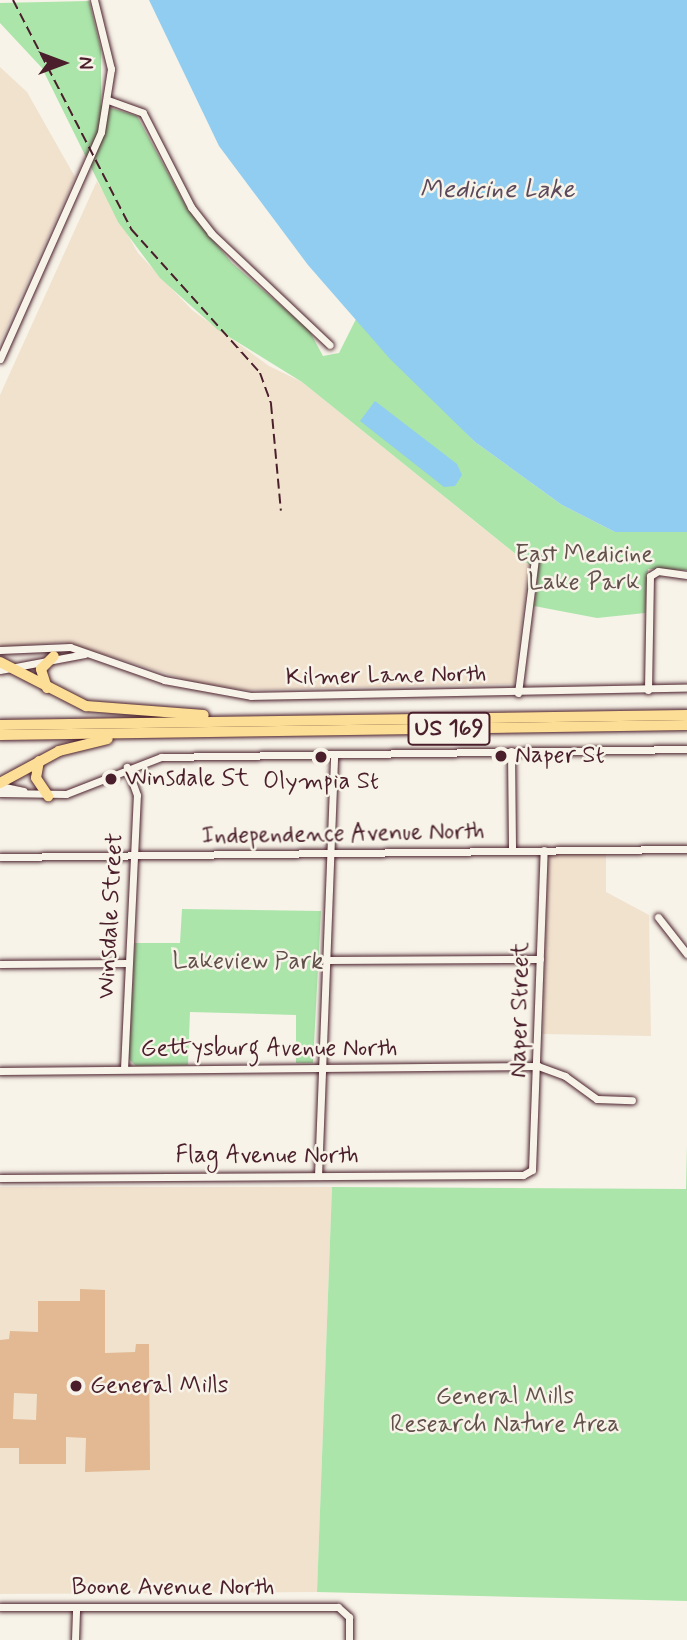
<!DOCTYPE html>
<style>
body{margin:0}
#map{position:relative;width:687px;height:1640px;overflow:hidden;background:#f7f3e8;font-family:Mynerve,sans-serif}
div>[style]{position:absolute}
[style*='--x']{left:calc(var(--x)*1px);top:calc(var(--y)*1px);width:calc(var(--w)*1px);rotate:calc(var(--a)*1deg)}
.built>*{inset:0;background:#f1e2ce}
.green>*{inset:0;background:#abe5aa}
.water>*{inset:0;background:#90cdf0}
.building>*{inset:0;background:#e2b993}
.roads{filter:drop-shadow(0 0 2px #4a1f2b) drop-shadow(0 0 2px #4a1f2b)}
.minor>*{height:7px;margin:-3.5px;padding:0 3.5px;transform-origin:3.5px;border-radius:3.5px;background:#f7f3e8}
.highway>*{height:10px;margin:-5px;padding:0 5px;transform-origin:5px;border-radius:5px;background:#fdde96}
.rail>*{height:2px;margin-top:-1px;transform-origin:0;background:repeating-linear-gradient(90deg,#4a1f2b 0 10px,transparent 0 15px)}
.dots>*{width:19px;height:19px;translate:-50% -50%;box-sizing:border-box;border:4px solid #f7f3e8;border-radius:50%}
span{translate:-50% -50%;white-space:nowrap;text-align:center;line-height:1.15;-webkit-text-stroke:5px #f7f3e8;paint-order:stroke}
.shield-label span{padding:2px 5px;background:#f7f3e8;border:2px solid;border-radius:5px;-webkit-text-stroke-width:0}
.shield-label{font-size:23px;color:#4a1f2b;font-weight:700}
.park-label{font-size:24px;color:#62504b}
.street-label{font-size:24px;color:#4a1f2b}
.poi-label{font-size:24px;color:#4a1f2b}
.left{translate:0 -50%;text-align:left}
.water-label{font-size:26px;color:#5c4a5c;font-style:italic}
.north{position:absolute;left:28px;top:28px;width:70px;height:70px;-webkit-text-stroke:5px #f7f3e8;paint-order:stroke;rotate:90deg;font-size:19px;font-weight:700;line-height:28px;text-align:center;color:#4a1f2b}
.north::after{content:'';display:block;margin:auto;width:24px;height:32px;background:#4a1f2b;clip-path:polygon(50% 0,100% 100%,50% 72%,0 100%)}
</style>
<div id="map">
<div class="built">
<div style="clip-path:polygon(0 67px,27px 92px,75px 177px,0 342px)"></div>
<div style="clip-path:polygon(97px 181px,138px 253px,192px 310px,269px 366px,302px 382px,529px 565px,514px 684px,246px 690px,194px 682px,64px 642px,0 647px,0 395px)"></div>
<div style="clip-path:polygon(606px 853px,606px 892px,649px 915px,651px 1036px,543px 1034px,548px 862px,552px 854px)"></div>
<div style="clip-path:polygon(0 1187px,332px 1187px,317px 1592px,0 1594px)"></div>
</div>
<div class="green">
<div style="clip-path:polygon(89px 1px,101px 49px,101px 105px,137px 116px,188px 210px,232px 263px,309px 330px,323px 356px,339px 353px,356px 319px,475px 442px,562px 505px,615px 532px,687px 532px,687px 570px,648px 569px,645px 613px,597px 618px,534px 606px,538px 572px,302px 382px,218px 330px,160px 278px,118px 222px,42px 68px,0 23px,0 3px)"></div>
<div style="clip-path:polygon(182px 909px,321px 911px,313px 1063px,296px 1063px,296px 1015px,190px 1012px,188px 1065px,136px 1066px,129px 1059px,135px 943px,180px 943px)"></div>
<div style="clip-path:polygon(687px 1145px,687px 1601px,317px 1592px,332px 1187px,686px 1189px)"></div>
</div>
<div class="water">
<div style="clip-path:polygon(149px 0,687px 0,687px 532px,615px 532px,562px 505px,475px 442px,390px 359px,308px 265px,219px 146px)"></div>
<div style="clip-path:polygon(375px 401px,457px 464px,462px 475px,455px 486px,444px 487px,360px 421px)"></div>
</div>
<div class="building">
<div style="clip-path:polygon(evenodd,80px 1289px,105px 1290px,105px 1353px,135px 1352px,136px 1344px,149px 1344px,150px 1470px,85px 1472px,86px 1438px,66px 1437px,66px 1464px,19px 1464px,19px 1448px,0 1448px,0 1340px,9px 1339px,10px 1331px,38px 1332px,38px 1301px,80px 1301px,80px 1289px,14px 1393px,37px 1394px,36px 1420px,13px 1419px,14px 1393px)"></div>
</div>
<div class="roads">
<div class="minor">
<div style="--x:108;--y:100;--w:37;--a:20"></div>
<div style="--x:143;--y:113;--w:106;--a:62.9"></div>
<div style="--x:191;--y:207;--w:33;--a:52"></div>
<div style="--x:211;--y:233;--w:163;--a:43.3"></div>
<div style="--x:0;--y:359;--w:248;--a:-66"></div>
<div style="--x:101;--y:132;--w:64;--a:-81"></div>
<div style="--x:111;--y:69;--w:71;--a:-103.8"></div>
<div style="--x:0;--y:650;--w:70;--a:-2.5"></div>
<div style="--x:70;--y:647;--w:100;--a:19.3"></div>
<div style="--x:164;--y:680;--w:88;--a:10.4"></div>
<div style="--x:251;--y:696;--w:436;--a:-1.1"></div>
<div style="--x:0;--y:670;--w:86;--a:-10.7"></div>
<div style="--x:648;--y:690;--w:114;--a:-89"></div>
<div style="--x:650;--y:576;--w:9;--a:-32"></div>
<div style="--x:658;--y:571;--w:29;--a:8"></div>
<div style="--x:518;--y:693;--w:135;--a:-82.8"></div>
<div style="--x:511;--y:751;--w:100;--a:89.4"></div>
<div style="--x:0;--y:786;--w:24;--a:12"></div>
<div style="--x:0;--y:793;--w:66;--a:0.9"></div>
<div style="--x:66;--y:794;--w:102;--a:-21.3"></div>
<div style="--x:161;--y:757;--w:526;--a:-0.87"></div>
<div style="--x:0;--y:857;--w:687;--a:-0.67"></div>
<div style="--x:658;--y:917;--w:47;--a:51.9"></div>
<div style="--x:326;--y:960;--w:214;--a:-0.3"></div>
<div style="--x:0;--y:964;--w:128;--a:-0.4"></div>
<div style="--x:124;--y:1069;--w:274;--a:-87.3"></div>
<div style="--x:137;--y:795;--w:30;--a:-110"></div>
<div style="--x:0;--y:1071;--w:538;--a:-0.53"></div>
<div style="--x:538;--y:1066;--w:29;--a:20"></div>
<div style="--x:565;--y:1076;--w:39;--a:36"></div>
<div style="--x:597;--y:1099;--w:35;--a:2"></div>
<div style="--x:318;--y:1176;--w:422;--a:-87.8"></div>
<div style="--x:0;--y:1178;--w:523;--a:-0.33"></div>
<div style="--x:523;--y:1175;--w:10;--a:-29"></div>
<div style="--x:532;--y:1170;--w:320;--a:-87.9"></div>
<div style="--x:0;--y:1607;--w:338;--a:0"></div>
<div style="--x:338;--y:1607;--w:15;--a:42"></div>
<div style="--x:349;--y:1617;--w:23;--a:90"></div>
<div style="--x:75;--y:1640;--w:33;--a:-88"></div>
</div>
<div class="highway">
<div style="--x:0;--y:662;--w:97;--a:27.1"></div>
<div style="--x:86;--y:706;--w:118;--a:4.4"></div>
<div style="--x:47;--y:688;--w:20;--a:-108"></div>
<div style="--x:41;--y:669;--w:18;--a:-45"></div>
<div style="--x:0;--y:725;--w:687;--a:-0.83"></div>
<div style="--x:0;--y:735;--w:687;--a:-0.83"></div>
<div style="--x:39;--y:761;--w:17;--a:100"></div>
<div style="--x:36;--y:778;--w:22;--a:56"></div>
<div style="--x:0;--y:783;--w:67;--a:-28.5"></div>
<div style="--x:59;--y:751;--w:50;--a:-13.8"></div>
</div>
</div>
<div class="rail">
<div style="--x:13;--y:0;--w:258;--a:62.7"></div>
<div style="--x:131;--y:229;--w:193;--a:48.1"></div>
<div style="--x:260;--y:373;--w:33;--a:70"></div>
<div style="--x:271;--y:404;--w:107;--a:84.7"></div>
</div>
<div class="dots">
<div style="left:501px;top:756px;background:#4a1f2b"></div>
<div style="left:321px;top:757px;background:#4a1f2b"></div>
<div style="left:111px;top:779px;background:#4a1f2b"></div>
<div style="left:76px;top:1386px;background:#4a1f2b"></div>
</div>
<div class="shield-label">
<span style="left:449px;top:729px">US 169</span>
</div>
<div class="park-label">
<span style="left:584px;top:569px">East Medicine<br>Lake Park</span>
<span style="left:248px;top:962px">Lakeview Park</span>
<span style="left:505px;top:1411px">General Mills<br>Research Nature Area</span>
</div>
<div class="street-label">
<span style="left:386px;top:676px;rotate:-1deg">Kilmer Lane North</span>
<span style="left:343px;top:834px;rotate:-1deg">Independence Avenue North</span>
<span style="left:111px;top:916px;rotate:-87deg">Winsdale Street</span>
<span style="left:520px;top:1010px;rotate:-89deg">Naper Street</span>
<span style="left:269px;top:1049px">Gettysburg Avenue North</span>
<span style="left:267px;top:1156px">Flag Avenue North</span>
<span style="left:173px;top:1588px">Boone Avenue North</span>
</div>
<div class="poi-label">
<span class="left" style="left:515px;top:756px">Naper St</span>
<span class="left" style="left:125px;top:779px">Winsdale St</span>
<span style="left:321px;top:782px">Olympia St</span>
<span class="left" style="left:90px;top:1386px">General Mills</span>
</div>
<div class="water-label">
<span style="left:497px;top:191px">Medicine Lake</span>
</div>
<div class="north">N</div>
</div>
